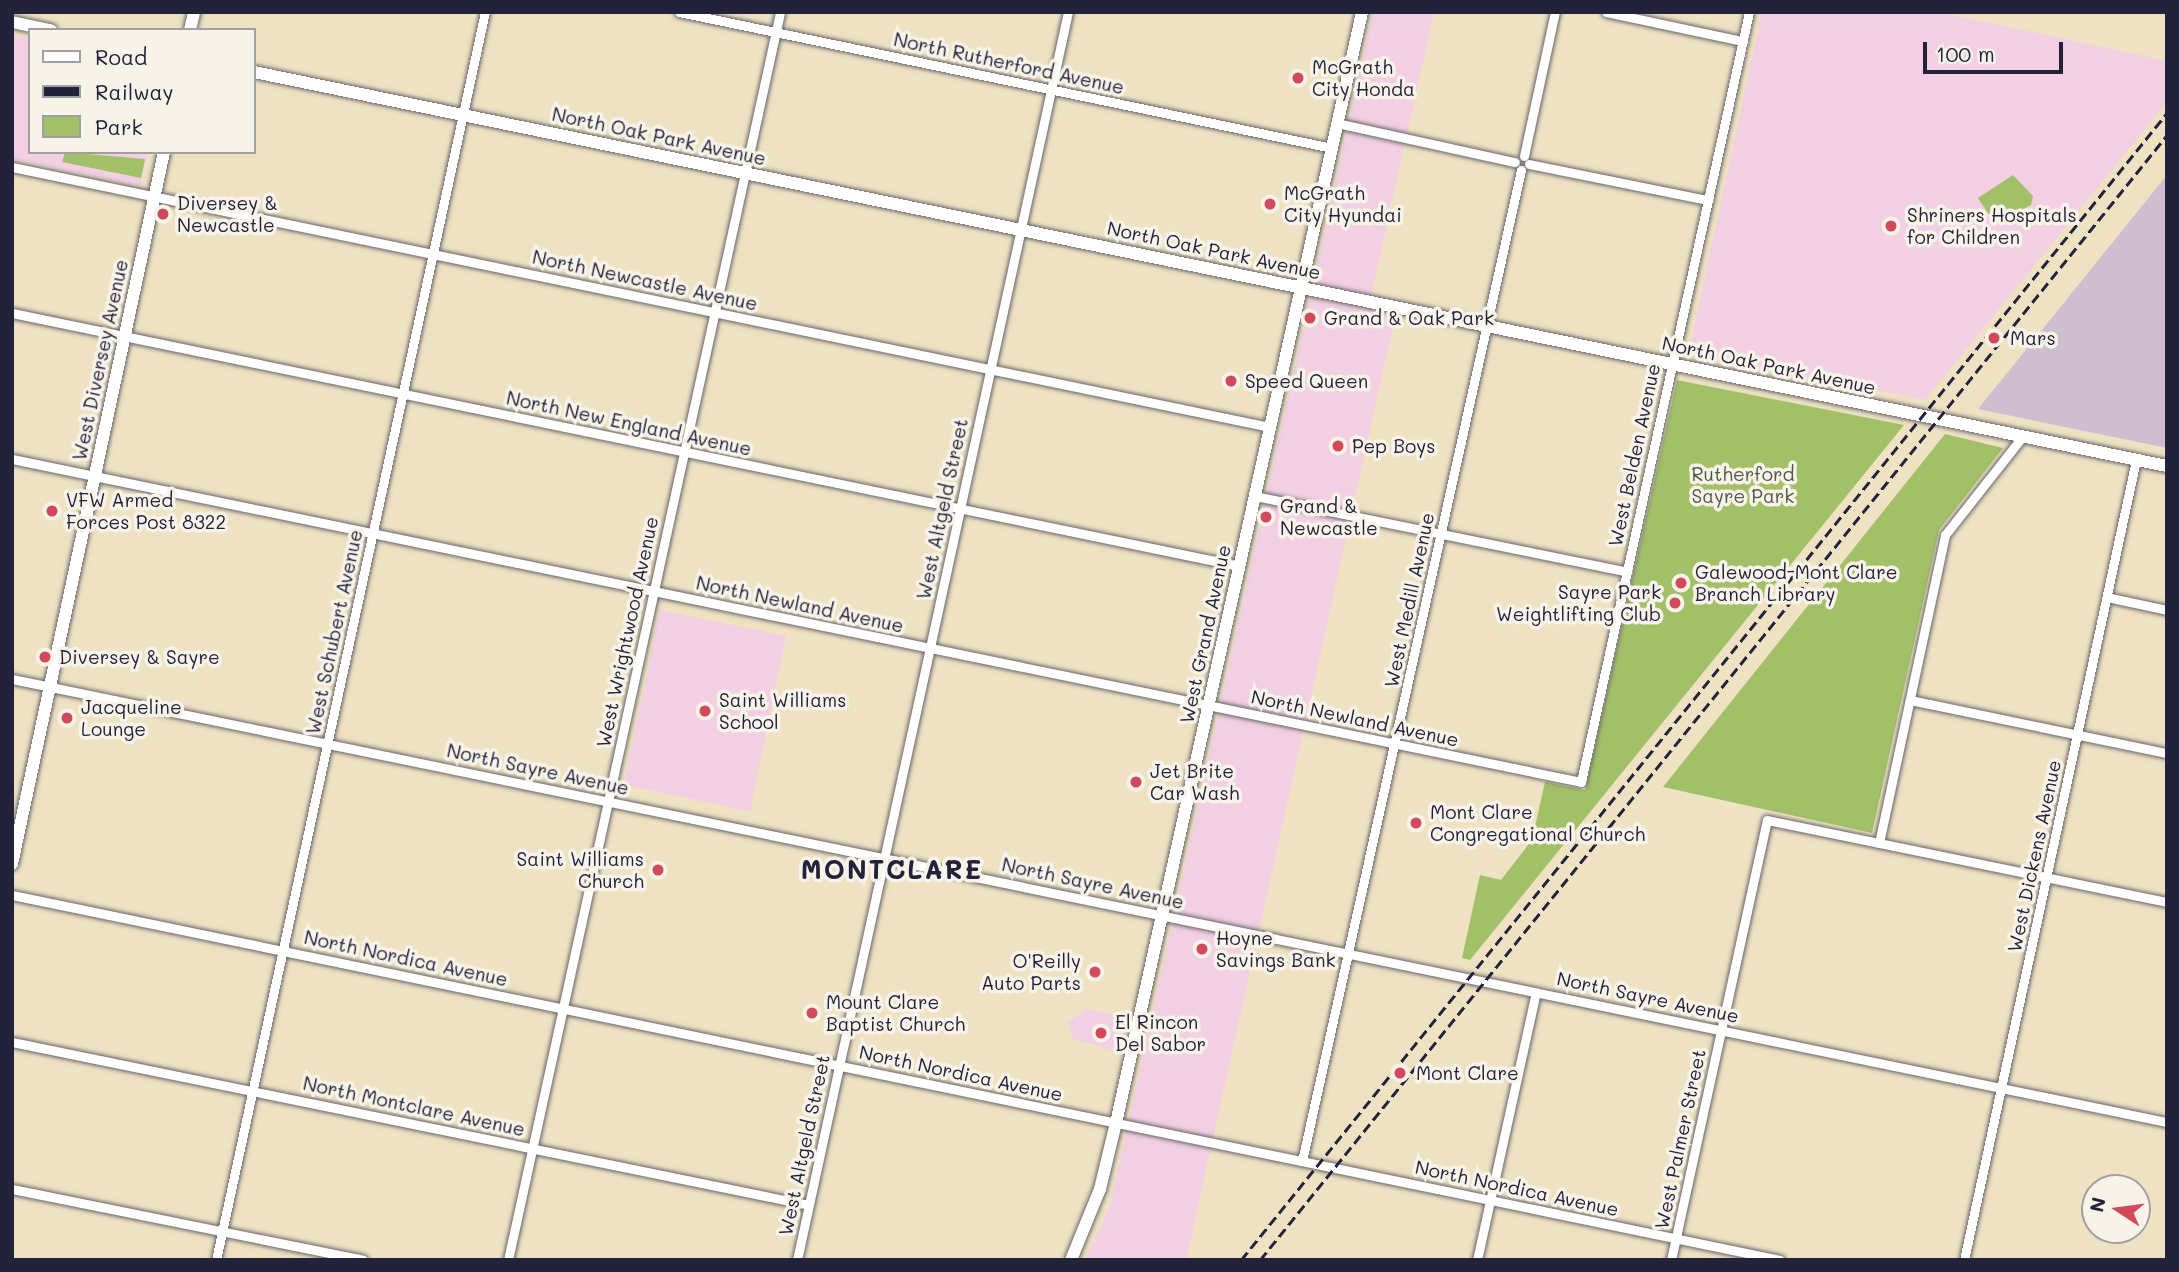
<!DOCTYPE html>
<style>
body{margin:0}
#map{position:relative;width:2179px;height:1272px;overflow:hidden;background:#eee2c3;font-family:Mali,sans-serif}
div>[style]{position:absolute}
[style*='--x']{left:calc(var(--x)*1px);top:calc(var(--y)*1px);width:calc(var(--w)*1px);rotate:calc(var(--a)*1deg)}
.built>*{inset:0;background:#f2cfe2}
.industrial>*{inset:0;background:#cfbdd0}
.green>*{inset:0;background:#a2c068}
.roads{filter:drop-shadow(0 0 2px #69656b) drop-shadow(0 0 2px #69656b)}
.minor>*{height:9px;margin:-4.5px;padding:0 4.5px;transform-origin:4.5px;border-radius:4.5px;background:#fff}
.tertiary>*{height:12px;margin:-6px;padding:0 6px;transform-origin:6px;border-radius:6px;background:#fff}
.secondary>*{height:12px;margin:-6px;padding:0 6px;transform-origin:6px;border-radius:6px;background:#fff}
.rail>*{height:2.5px;margin-top:-1.25px;transform-origin:0;background:repeating-linear-gradient(90deg,#22223b 0 10px,transparent 0 15px)}
.dots>*{width:19px;height:19px;translate:-50% -50%;box-sizing:border-box;border:4px solid #f7f3e8;border-radius:50%}
span{translate:-50% -50%;white-space:nowrap;text-align:center;line-height:1.15;-webkit-text-stroke:7px #f7f3e8;paint-order:stroke}
.street-label{font-size:19px;color:#22223b}
.poi-label{font-size:19px;color:#22223b}
.left{translate:0 -50%;text-align:left}
.right{translate:-100% -50%;text-align:right}
.park-label{font-size:19px;color:#4f594b}
.district-label{font-size:26px;color:#22223b;font-weight:700;letter-spacing:2px}
.frame{position:absolute;inset:0;border:14px solid #22223b;pointer-events:none}
.legend{position:absolute;left:28px;top:28px;width:228px;height:126px;box-sizing:border-box;background:#f7f3e8;border:2px solid #a29fa3;margin:0;padding:9px 12px;list-style:none;font-size:21px;color:#22223b}
.legend li{display:flex;align-items:center;gap:14px;height:35px}
.legend b{width:35px;border:2px solid #a29fa3}
.north{position:absolute;left:2081px;top:1174px;width:70px;height:70px;box-sizing:border-box;background:#f7f3e8;border:2px solid #a29fa3;border-radius:50%;rotate:283deg;font-size:19px;font-weight:700;line-height:28px;text-align:center;color:#22223b}
.north::after{content:'';display:block;margin:auto;width:24px;height:32px;background:#d1495b;clip-path:polygon(50% 0,100% 100%,50% 72%,0 100%)}
.scale{position:absolute;left:1923px;top:42px;width:140px;height:32px;box-sizing:border-box;border:4px solid #22223b;border-top:0;padding-left:9px;font-size:21px;line-height:24px;white-space:nowrap;color:#22223b;-webkit-text-stroke:5px #f7f3e8;paint-order:stroke}
</style>
<div id="map">
<div class="built">
<div style="clip-path:polygon(1373px 12px,1434px 12px,1371px 296px,1398px 303px,1186px 1260px,1085px 1260px,1110px 1206px)"></div>
<div style="clip-path:polygon(1762px 12px,1938px 12px,2167px 61px,2167px 102px,1925px 400px,1689px 351px)"></div>
<div style="clip-path:polygon(12px 35px,30px 39px,30px 152px,148px 152px,140px 186px,12px 159px)"></div>
<div style="clip-path:polygon(660px 610px,786px 636px,750px 811px,624px 785px)"></div>
<div style="clip-path:polygon(1086px 1009px,1128px 1018px,1120px 1052px,1073px 1039px,1068px 1022px)"></div>
</div>
<div class="industrial">
<div style="clip-path:polygon(2167px 175px,2167px 448px,1978px 409px)"></div>
</div>
<div class="green">
<div style="clip-path:polygon(65px 152px,145px 159px,141px 178px,62px 162px)"></div>
<div style="clip-path:polygon(2013px 175px,2033px 196px,2031px 205px,1995px 224px,1978px 198px)"></div>
<div style="clip-path:polygon(1677px 380px,1904px 425px,1470px 960px,1462px 958px,1480px 875px,1501px 880px,1532px 840px,1545px 782px,1585px 790px)"></div>
<div style="clip-path:polygon(1945px 434px,2003px 448px,1939px 530px,1872px 833px,1663px 787px)"></div>
</div>
<div class="roads">
<div class="minor">
<div style="--x:679;--y:12;--w:667;--a:11.76"></div>
<div style="--x:1606;--y:12;--w:140;--a:12"></div>
<div style="--x:1337;--y:123;--w:182;--a:12.4"></div>
<div style="--x:1524;--y:156;--w:147;--a:-77.9"></div>
<div style="--x:1529;--y:164;--w:183;--a:11.4"></div>
<div style="--x:12;--y:167;--w:1285;--a:11.68"></div>
<div style="--x:12;--y:313;--w:1253;--a:11.65"></div>
<div style="--x:12;--y:459;--w:1602;--a:11.63"></div>
<div style="--x:1581;--y:782;--w:788;--a:-77.69"></div>
<div style="--x:1255;--y:496;--w:380;--a:11.5"></div>
<div style="--x:2107;--y:597;--w:61;--a:12.2"></div>
<div style="--x:12;--y:679;--w:2200;--a:11.62"></div>
<div style="--x:1910;--y:700;--w:262;--a:11.7"></div>
<div style="--x:1879;--y:843;--w:315;--a:-77.9"></div>
<div style="--x:1945;--y:535;--w:125;--a:-51.8"></div>
<div style="--x:12;--y:895;--w:1805;--a:11.66"></div>
<div style="--x:12;--y:1042;--w:813;--a:11.56"></div>
<div style="--x:1302;--y:1161;--w:1015;--a:-77.54"></div>
<div style="--x:12;--y:1189;--w:358;--a:11.4"></div>
<div style="--x:216;--y:1260;--w:1277;--a:-77.84"></div>
<div style="--x:508;--y:1260;--w:1277;--a:-77.7"></div>
<div style="--x:797;--y:1260;--w:1277;--a:-77.75"></div>
<div style="--x:1477;--y:1260;--w:274;--a:-77.6"></div>
<div style="--x:1671;--y:1260;--w:450;--a:-77.7"></div>
<div style="--x:1767;--y:820;--w:408;--a:11.6"></div>
<div style="--x:1964;--y:1260;--w:818;--a:-77.87"></div>
</div>
<div class="tertiary">
<div style="--x:12;--y:22;--w:40;--a:12"></div>
<div style="--x:254;--y:72;--w:1953;--a:11.64"></div>
</div>
<div class="secondary">
<div style="--x:190;--y:30;--w:18;--a:-77"></div>
<div style="--x:12;--y:864;--w:728;--a:-77.95"></div>
<div style="--x:1071;--y:1260;--w:77;--a:-67.8"></div>
<div style="--x:1100;--y:1189;--w:68;--a:-76.4"></div>
<div style="--x:1116;--y:1123;--w:1138;--a:-77.51"></div>
</div>
</div>
<div class="rail">
<div style="--x:1241;--y:1260;--w:1474;--a:-51.09"></div>
<div style="--x:1260;--y:1260;--w:1445;--a:-51.12"></div>
</div>
<div class="dots">
<div style="left:1298px;top:78px;background:#d1495b"></div>
<div style="left:1270px;top:204px;background:#d1495b"></div>
<div style="left:163px;top:214px;background:#d1495b"></div>
<div style="left:1891px;top:226px;background:#d1495b"></div>
<div style="left:1310px;top:318px;background:#d1495b"></div>
<div style="left:1994px;top:338px;background:#d1495b"></div>
<div style="left:1231px;top:381px;background:#d1495b"></div>
<div style="left:1338px;top:446px;background:#d1495b"></div>
<div style="left:52px;top:511px;background:#d1495b"></div>
<div style="left:1266px;top:517px;background:#d1495b"></div>
<div style="left:1681px;top:583px;background:#d1495b"></div>
<div style="left:1675px;top:603px;background:#d1495b"></div>
<div style="left:45px;top:657px;background:#d1495b"></div>
<div style="left:705px;top:711px;background:#d1495b"></div>
<div style="left:67px;top:718px;background:#d1495b"></div>
<div style="left:1136px;top:782px;background:#d1495b"></div>
<div style="left:1416px;top:823px;background:#d1495b"></div>
<div style="left:658px;top:870px;background:#d1495b"></div>
<div style="left:1202px;top:949px;background:#d1495b"></div>
<div style="left:1095px;top:972px;background:#d1495b"></div>
<div style="left:812px;top:1013px;background:#d1495b"></div>
<div style="left:1101px;top:1033px;background:#d1495b"></div>
<div style="left:1400px;top:1073px;background:#d1495b"></div>
</div>
<div class="street-label">
<span style="left:1009px;top:63px;rotate:12deg">North Rutherford Avenue</span>
<span style="left:659px;top:136px;rotate:12deg">North Oak Park Avenue</span>
<span style="left:1214px;top:250px;rotate:12deg">North Oak Park Avenue</span>
<span style="left:645px;top:280px;rotate:12deg">North Newcastle Avenue</span>
<span style="left:100px;top:360px;rotate:-78deg">West Diversey Avenue</span>
<span style="left:1769px;top:365px;rotate:12deg">North Oak Park Avenue</span>
<span style="left:629px;top:423px;rotate:12deg">North New England Avenue</span>
<span style="left:1634px;top:455px;rotate:-78deg">West Belden Avenue</span>
<span style="left:942px;top:509px;rotate:-78deg">West Altgeld Street</span>
<span style="left:1409px;top:600px;rotate:-78deg">West Medill Avenue</span>
<span style="left:800px;top:604px;rotate:12deg">North Newland Avenue</span>
<span style="left:334px;top:632px;rotate:-78deg">West Schubert Avenue</span>
<span style="left:627px;top:632px;rotate:-78deg">West Wrightwood Avenue</span>
<span style="left:1205px;top:634px;rotate:-78deg">West Grand Avenue</span>
<span style="left:1355px;top:718px;rotate:12deg">North Newland Avenue</span>
<span style="left:538px;top:769px;rotate:12deg">North Sayre Avenue</span>
<span style="left:2034px;top:856px;rotate:-78deg">West Dickens Avenue</span>
<span style="left:1093px;top:883px;rotate:12deg">North Sayre Avenue</span>
<span style="left:406px;top:958px;rotate:12deg">North Nordica Avenue</span>
<span style="left:1648px;top:997px;rotate:12deg">North Sayre Avenue</span>
<span style="left:961px;top:1073px;rotate:12deg">North Nordica Avenue</span>
<span style="left:414px;top:1106px;rotate:12deg">North Montclare Avenue</span>
<span style="left:1680px;top:1139px;rotate:-78deg">West Palmer Street</span>
<span style="left:804px;top:1145px;rotate:-78deg">West Altgeld Street</span>
<span style="left:1517px;top:1188px;rotate:12deg">North Nordica Avenue</span>
</div>
<div class="poi-label">
<span class="left" style="left:1312px;top:78px">McGrath<br>City Honda</span>
<span class="left" style="left:1284px;top:204px">McGrath<br>City Hyundai</span>
<span class="left" style="left:177px;top:214px">Diversey &amp;<br>Newcastle</span>
<span class="left" style="left:1907px;top:226px">Shriners Hospitals<br>for Children</span>
<span class="left" style="left:1324px;top:318px">Grand &amp; Oak Park</span>
<span class="left" style="left:2010px;top:338px">Mars</span>
<span class="left" style="left:1245px;top:381px">Speed Queen</span>
<span class="left" style="left:1352px;top:446px">Pep Boys</span>
<span class="left" style="left:66px;top:511px">VFW Armed<br>Forces Post 8322</span>
<span class="left" style="left:1280px;top:517px">Grand &amp;<br>Newcastle</span>
<span class="left" style="left:1695px;top:583px">Galewood-Mont Clare<br>Branch Library</span>
<span class="right" style="left:1661px;top:603px">Sayre Park<br>Weightlifting Club</span>
<span class="left" style="left:59px;top:657px">Diversey &amp; Sayre</span>
<span class="left" style="left:719px;top:711px">Saint Williams<br>School</span>
<span class="left" style="left:81px;top:718px">Jacqueline<br>Lounge</span>
<span class="left" style="left:1150px;top:782px">Jet Brite<br>Car Wash</span>
<span class="left" style="left:1430px;top:823px">Mont Clare<br>Congregational Church</span>
<span class="right" style="left:644px;top:870px">Saint Williams<br>Church</span>
<span class="left" style="left:1216px;top:949px">Hoyne<br>Savings Bank</span>
<span class="right" style="left:1081px;top:972px">O'Reilly<br>Auto Parts</span>
<span class="left" style="left:826px;top:1013px">Mount Clare<br>Baptist Church</span>
<span class="left" style="left:1115px;top:1033px">El Rincon<br>Del Sabor</span>
<span class="left" style="left:1416px;top:1073px">Mont Clare</span>
</div>
<div class="park-label">
<span style="left:1743px;top:485px">Rutherford<br>Sayre Park</span>
</div>
<div class="district-label">
<span style="left:892px;top:870px">MONTCLARE</span>
</div>
<div class="frame"></div>
<ul class="legend">
<li><b style="height:9px;background:#fff"></b>Road</li>
<li><b style="height:9px;background:#22223b"></b>Railway</li>
<li><b style="height:19px;background:#a2c068"></b>Park</li>
</ul>
<div class="north">N</div>
<div class="scale">100 m</div>
</div>
